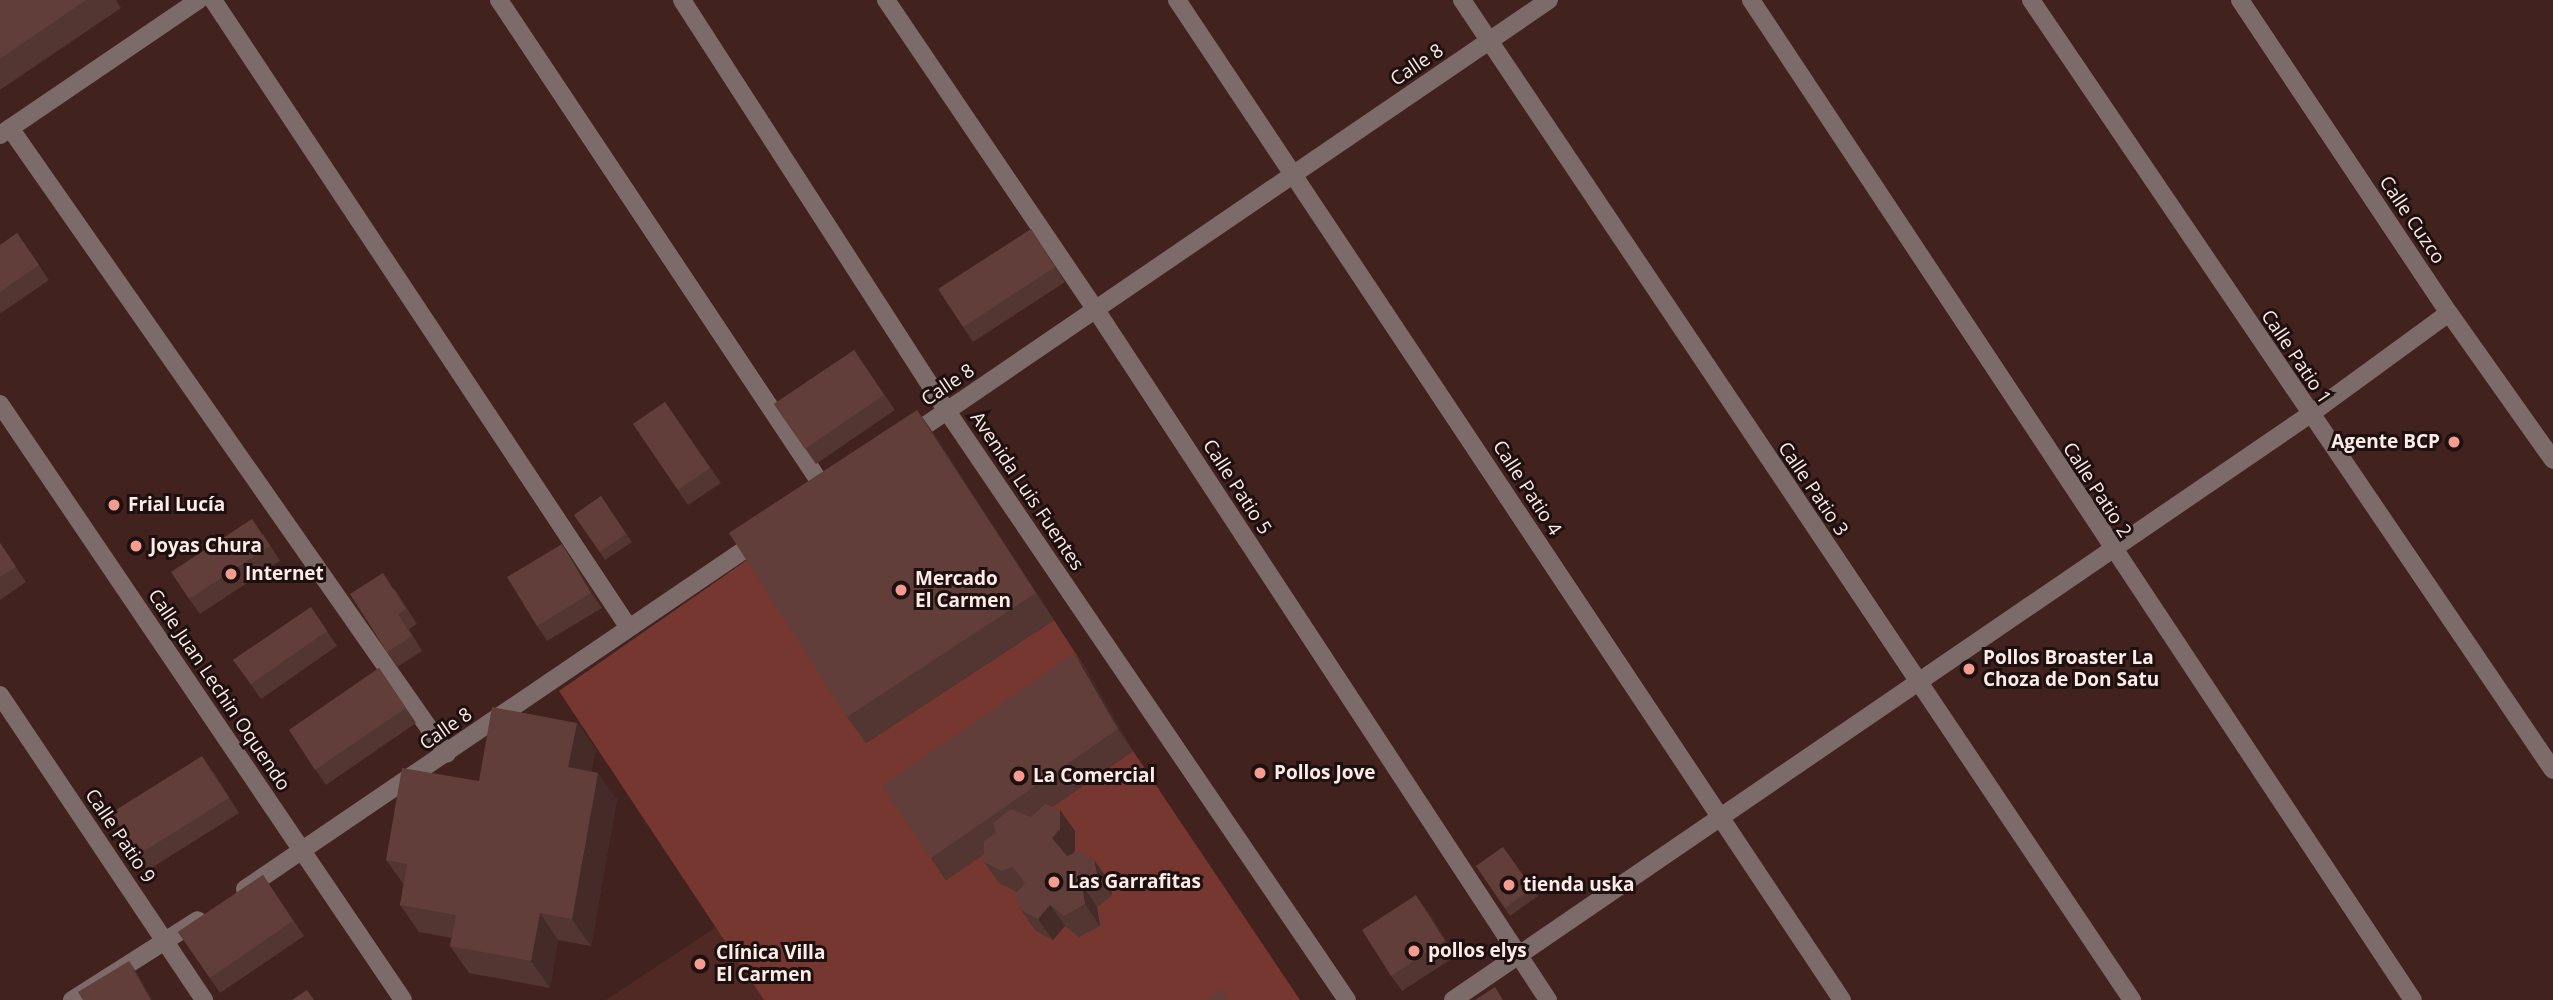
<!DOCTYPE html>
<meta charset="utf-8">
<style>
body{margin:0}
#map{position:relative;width:2553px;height:1000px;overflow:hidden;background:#42221e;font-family:"Open Sans",sans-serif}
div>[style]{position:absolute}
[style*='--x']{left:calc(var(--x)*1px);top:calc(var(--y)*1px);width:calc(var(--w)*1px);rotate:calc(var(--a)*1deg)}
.built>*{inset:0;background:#502924}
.green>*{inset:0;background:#763730}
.minor>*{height:18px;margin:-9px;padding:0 9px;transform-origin:9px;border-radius:9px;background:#7c6b68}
.tertiary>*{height:18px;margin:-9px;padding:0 9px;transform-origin:9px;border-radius:9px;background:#7c6b68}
.wall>*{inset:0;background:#533531}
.shaded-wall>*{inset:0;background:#442b28}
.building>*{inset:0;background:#613e39}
.dots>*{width:19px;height:19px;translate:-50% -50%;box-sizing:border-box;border:4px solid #1e100e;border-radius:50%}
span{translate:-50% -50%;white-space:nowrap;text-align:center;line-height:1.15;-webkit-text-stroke:6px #1e100e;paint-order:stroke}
.street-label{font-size:19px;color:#fdebe8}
.poi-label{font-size:19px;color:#fdebe8;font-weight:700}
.right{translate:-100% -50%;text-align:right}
.left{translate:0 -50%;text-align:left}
</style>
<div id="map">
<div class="built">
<div style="clip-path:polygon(716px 927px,764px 1000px,606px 1000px)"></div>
</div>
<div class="green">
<div style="clip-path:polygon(747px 560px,866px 743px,1054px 620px,1089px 674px,898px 807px,946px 880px,1133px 751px,1300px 1000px,764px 1000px,559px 691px)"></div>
</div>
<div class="minor">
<div style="--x:213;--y:0;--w:753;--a:56.48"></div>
<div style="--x:499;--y:0;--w:592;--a:56.36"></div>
<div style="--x:682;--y:0;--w:489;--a:57.2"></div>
<div style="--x:947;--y:411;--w:712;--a:55.82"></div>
<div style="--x:886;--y:0;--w:374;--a:55.9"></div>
<div style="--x:1096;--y:310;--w:825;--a:56.77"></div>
<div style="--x:1177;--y:0;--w:1201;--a:56.38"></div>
<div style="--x:1462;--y:0;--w:1204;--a:56.18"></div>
<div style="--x:1751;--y:0;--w:1199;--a:56.5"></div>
<div style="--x:2031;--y:0;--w:930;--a:55.87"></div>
<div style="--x:10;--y:128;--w:763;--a:55.08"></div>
<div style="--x:0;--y:135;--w:240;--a:-34.2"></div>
<div style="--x:0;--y:404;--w:719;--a:55.93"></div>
<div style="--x:907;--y:438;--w:777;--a:-34.3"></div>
<div style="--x:0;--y:695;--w:367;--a:56.2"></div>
<div style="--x:245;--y:889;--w:623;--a:-34.2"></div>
<div style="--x:72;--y:1000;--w:149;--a:-32.4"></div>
<div style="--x:1453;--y:1000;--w:1037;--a:-34.35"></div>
<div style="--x:2309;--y:415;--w:173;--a:-36.1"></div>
</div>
<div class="tertiary">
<div style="--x:2240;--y:0;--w:376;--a:56.3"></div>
<div style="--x:2449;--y:313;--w:180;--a:54.7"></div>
</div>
<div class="wall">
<div style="clip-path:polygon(0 0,116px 0,121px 8px,0 90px)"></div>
<div style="clip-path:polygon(1031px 229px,1065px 282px,973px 342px,963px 327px)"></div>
<div style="clip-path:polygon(17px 233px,49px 280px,1px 313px,0 312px,0 245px)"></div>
<div style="clip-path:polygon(854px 350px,895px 410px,816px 464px,774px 404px)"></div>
<div style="clip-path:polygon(665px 402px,721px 483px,688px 505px,633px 424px)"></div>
<div style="clip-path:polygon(917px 410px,936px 437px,1054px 620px,866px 743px,847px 717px)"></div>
<div style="clip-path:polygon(601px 496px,632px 542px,605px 560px,574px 515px)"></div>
<div style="clip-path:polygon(263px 534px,280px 561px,200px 614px,189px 599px)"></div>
<div style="clip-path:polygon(0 543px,26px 582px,0 600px)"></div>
<div style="clip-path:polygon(572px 559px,602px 608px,547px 641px,537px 626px)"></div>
<div style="clip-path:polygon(394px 588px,417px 624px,409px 629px,422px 651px,397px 667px,387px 652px)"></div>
<div style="clip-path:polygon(311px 607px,337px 646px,261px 699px,233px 660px)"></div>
<div style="clip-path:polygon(1074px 653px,1089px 674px,1133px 751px,1052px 807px,1075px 831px,1075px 851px,1072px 854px,1109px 881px,1112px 895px,1097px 907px,1100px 926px,1079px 937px,1065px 926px,1053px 940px,1036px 931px,1021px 910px,1017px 892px,999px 883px,984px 862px,984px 854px,946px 880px,931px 858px)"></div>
<div style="clip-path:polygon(379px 668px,416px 723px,326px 785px,289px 730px)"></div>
<div style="clip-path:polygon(577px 723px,596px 750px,591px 771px,617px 799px,591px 946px,558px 940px,550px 988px,469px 973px,450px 946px,452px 938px,419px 932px,400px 905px,404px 885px,386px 860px,479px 781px)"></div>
<div style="clip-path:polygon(213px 771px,239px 813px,148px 870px,138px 855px)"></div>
<div style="clip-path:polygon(1503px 847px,1538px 896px,1510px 916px,1476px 866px)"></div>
<div style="clip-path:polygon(263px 875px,304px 936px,220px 993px,178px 932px)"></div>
<div style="clip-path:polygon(1427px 910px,1456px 956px,1402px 991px,1391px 976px)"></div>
</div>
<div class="shaded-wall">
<div style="clip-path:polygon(917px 410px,936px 437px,1054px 620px,1036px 593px)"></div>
<div style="clip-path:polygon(562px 544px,572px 559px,602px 608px,591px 593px)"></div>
<div style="clip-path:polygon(1074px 653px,1089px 674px,1133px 751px,1118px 729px)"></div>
<div style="clip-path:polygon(577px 723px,596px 750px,587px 794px,568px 767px)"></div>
<div style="clip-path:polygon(202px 756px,213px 771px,239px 813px,229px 798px)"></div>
<div style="clip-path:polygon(598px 773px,617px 799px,591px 946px,572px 919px)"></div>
<div style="clip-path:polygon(1060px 810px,1075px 831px,1075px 851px,1067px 860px,1052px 838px)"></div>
<div style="clip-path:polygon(1094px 860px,1109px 881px,1112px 895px,1097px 874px)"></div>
<div style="clip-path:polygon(1082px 885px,1097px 907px,1100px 926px,1085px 904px)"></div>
<div style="clip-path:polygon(1416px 895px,1427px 910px,1456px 956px,1445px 941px)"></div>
<div style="clip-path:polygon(1050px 905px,1065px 926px,1053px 940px,1038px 919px)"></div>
<div style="clip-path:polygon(540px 913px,558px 940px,550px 988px,531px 961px)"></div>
<div style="clip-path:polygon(129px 961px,139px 976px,153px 1000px,151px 1000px)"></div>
</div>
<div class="building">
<div style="clip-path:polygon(0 0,86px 0,0 59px)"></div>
<div style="clip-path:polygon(1031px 229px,1055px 267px,963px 327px,938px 289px)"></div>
<div style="clip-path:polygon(17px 233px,39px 265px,0 292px,0 245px)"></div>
<div style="clip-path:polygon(854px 350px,884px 395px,805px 449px,774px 404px)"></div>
<div style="clip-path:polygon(665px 402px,710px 468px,678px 490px,633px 424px)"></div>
<div style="clip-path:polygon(917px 410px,1036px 593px,847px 717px,729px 533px)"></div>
<div style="clip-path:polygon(601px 496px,626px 534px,600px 552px,574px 515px)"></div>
<div style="clip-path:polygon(252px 519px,270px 546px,189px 599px,171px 572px)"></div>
<div style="clip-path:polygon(0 543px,16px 567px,0 577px)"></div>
<div style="clip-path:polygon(562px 544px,591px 593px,537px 626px,507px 577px)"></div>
<div style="clip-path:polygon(383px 573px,406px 609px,398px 614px,412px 636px,387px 652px,350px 594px)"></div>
<div style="clip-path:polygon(311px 607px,327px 631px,251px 684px,233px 660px)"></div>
<div style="clip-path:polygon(1074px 653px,1118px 729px,931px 858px,882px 786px)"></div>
<div style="clip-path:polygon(379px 668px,406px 708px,315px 770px,289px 730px)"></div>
<div style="clip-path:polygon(492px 707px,577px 723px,568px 767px,598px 773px,572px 919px,540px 913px,531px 961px,450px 946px,456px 915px,400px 905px,407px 864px,386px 860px,402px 768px,479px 781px)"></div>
<div style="clip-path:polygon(202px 756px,229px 798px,138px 855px,111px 813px)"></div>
<div style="clip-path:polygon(1045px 804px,1060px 810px,1060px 829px,1052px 838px,1067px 856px,1080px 851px,1094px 860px,1097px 874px,1082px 885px,1085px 904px,1064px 916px,1050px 905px,1038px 919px,1021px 910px,1015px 894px,1025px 883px,1013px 867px,1002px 871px,984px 862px,984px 841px,996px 833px,993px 823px,1011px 809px,1031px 817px)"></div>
<div style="clip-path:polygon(1503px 847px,1532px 888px,1505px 908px,1476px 866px)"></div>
<div style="clip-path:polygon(263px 875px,293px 921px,210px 978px,178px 932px)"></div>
<div style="clip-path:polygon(1416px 895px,1445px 941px,1391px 976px,1362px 930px)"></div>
<div style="clip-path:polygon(129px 961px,151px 1000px,83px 1000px,78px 992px)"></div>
<div style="clip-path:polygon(1495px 987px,1503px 1000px,1475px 1000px)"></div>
<div style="clip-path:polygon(1221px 989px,1229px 1000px,1205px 1000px)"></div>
<div style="clip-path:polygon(307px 990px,314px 1000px,292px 1000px)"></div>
</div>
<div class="dots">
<div style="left:2454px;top:442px;background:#f59c90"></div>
<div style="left:114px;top:505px;background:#f59c90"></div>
<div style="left:136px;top:546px;background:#f59c90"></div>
<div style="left:231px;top:574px;background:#f59c90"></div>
<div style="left:901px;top:590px;background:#f59c90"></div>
<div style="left:1969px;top:669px;background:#f59c90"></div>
<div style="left:1260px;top:773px;background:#f59c90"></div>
<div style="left:1019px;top:776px;background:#f59c90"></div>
<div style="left:1054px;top:882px;background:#f59c90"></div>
<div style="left:1509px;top:885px;background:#f59c90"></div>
<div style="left:1414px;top:951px;background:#f59c90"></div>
<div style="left:700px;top:964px;background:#f59c90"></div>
</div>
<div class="street-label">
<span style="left:1417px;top:65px;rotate:-34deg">Calle 8</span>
<span style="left:2412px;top:220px;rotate:56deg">Calle Cuzco</span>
<span style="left:2296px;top:357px;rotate:56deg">Calle Patio 1</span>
<span style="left:948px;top:385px;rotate:-34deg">Calle 8</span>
<span style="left:1237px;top:487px;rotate:57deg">Calle Patio 5</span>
<span style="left:1527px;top:488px;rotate:57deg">Calle Patio 4</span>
<span style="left:1813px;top:489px;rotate:56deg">Calle Patio 3</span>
<span style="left:2097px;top:490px;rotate:57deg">Calle Patio 2</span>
<span style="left:1027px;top:491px;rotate:56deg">Avenida Luis Fuentes</span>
<span style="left:219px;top:690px;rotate:56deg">Calle Juan Lechin Oquendo</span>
<span style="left:446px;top:729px;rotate:-35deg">Calle 8</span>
<span style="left:120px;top:836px;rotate:56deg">Calle Patio 9</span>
</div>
<div class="poi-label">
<span class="right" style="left:2440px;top:442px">Agente BCP</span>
<span class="left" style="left:128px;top:505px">Frial Lucía</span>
<span class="left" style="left:150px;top:546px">Joyas Chura</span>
<span class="left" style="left:245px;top:574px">Internet</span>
<span class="left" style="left:915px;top:590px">Mercado<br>El Carmen</span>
<span class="left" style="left:1983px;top:669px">Pollos Broaster La<br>Choza de Don Satu</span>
<span class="left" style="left:1274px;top:773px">Pollos Jove</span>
<span class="left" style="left:1033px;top:776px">La Comercial</span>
<span class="left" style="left:1068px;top:882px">Las Garrafitas</span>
<span class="left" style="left:1523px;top:885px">tienda uska</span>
<span class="left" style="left:1428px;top:951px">pollos elys</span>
<span class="left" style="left:716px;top:964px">Clínica Villa<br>El Carmen</span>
</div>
</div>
